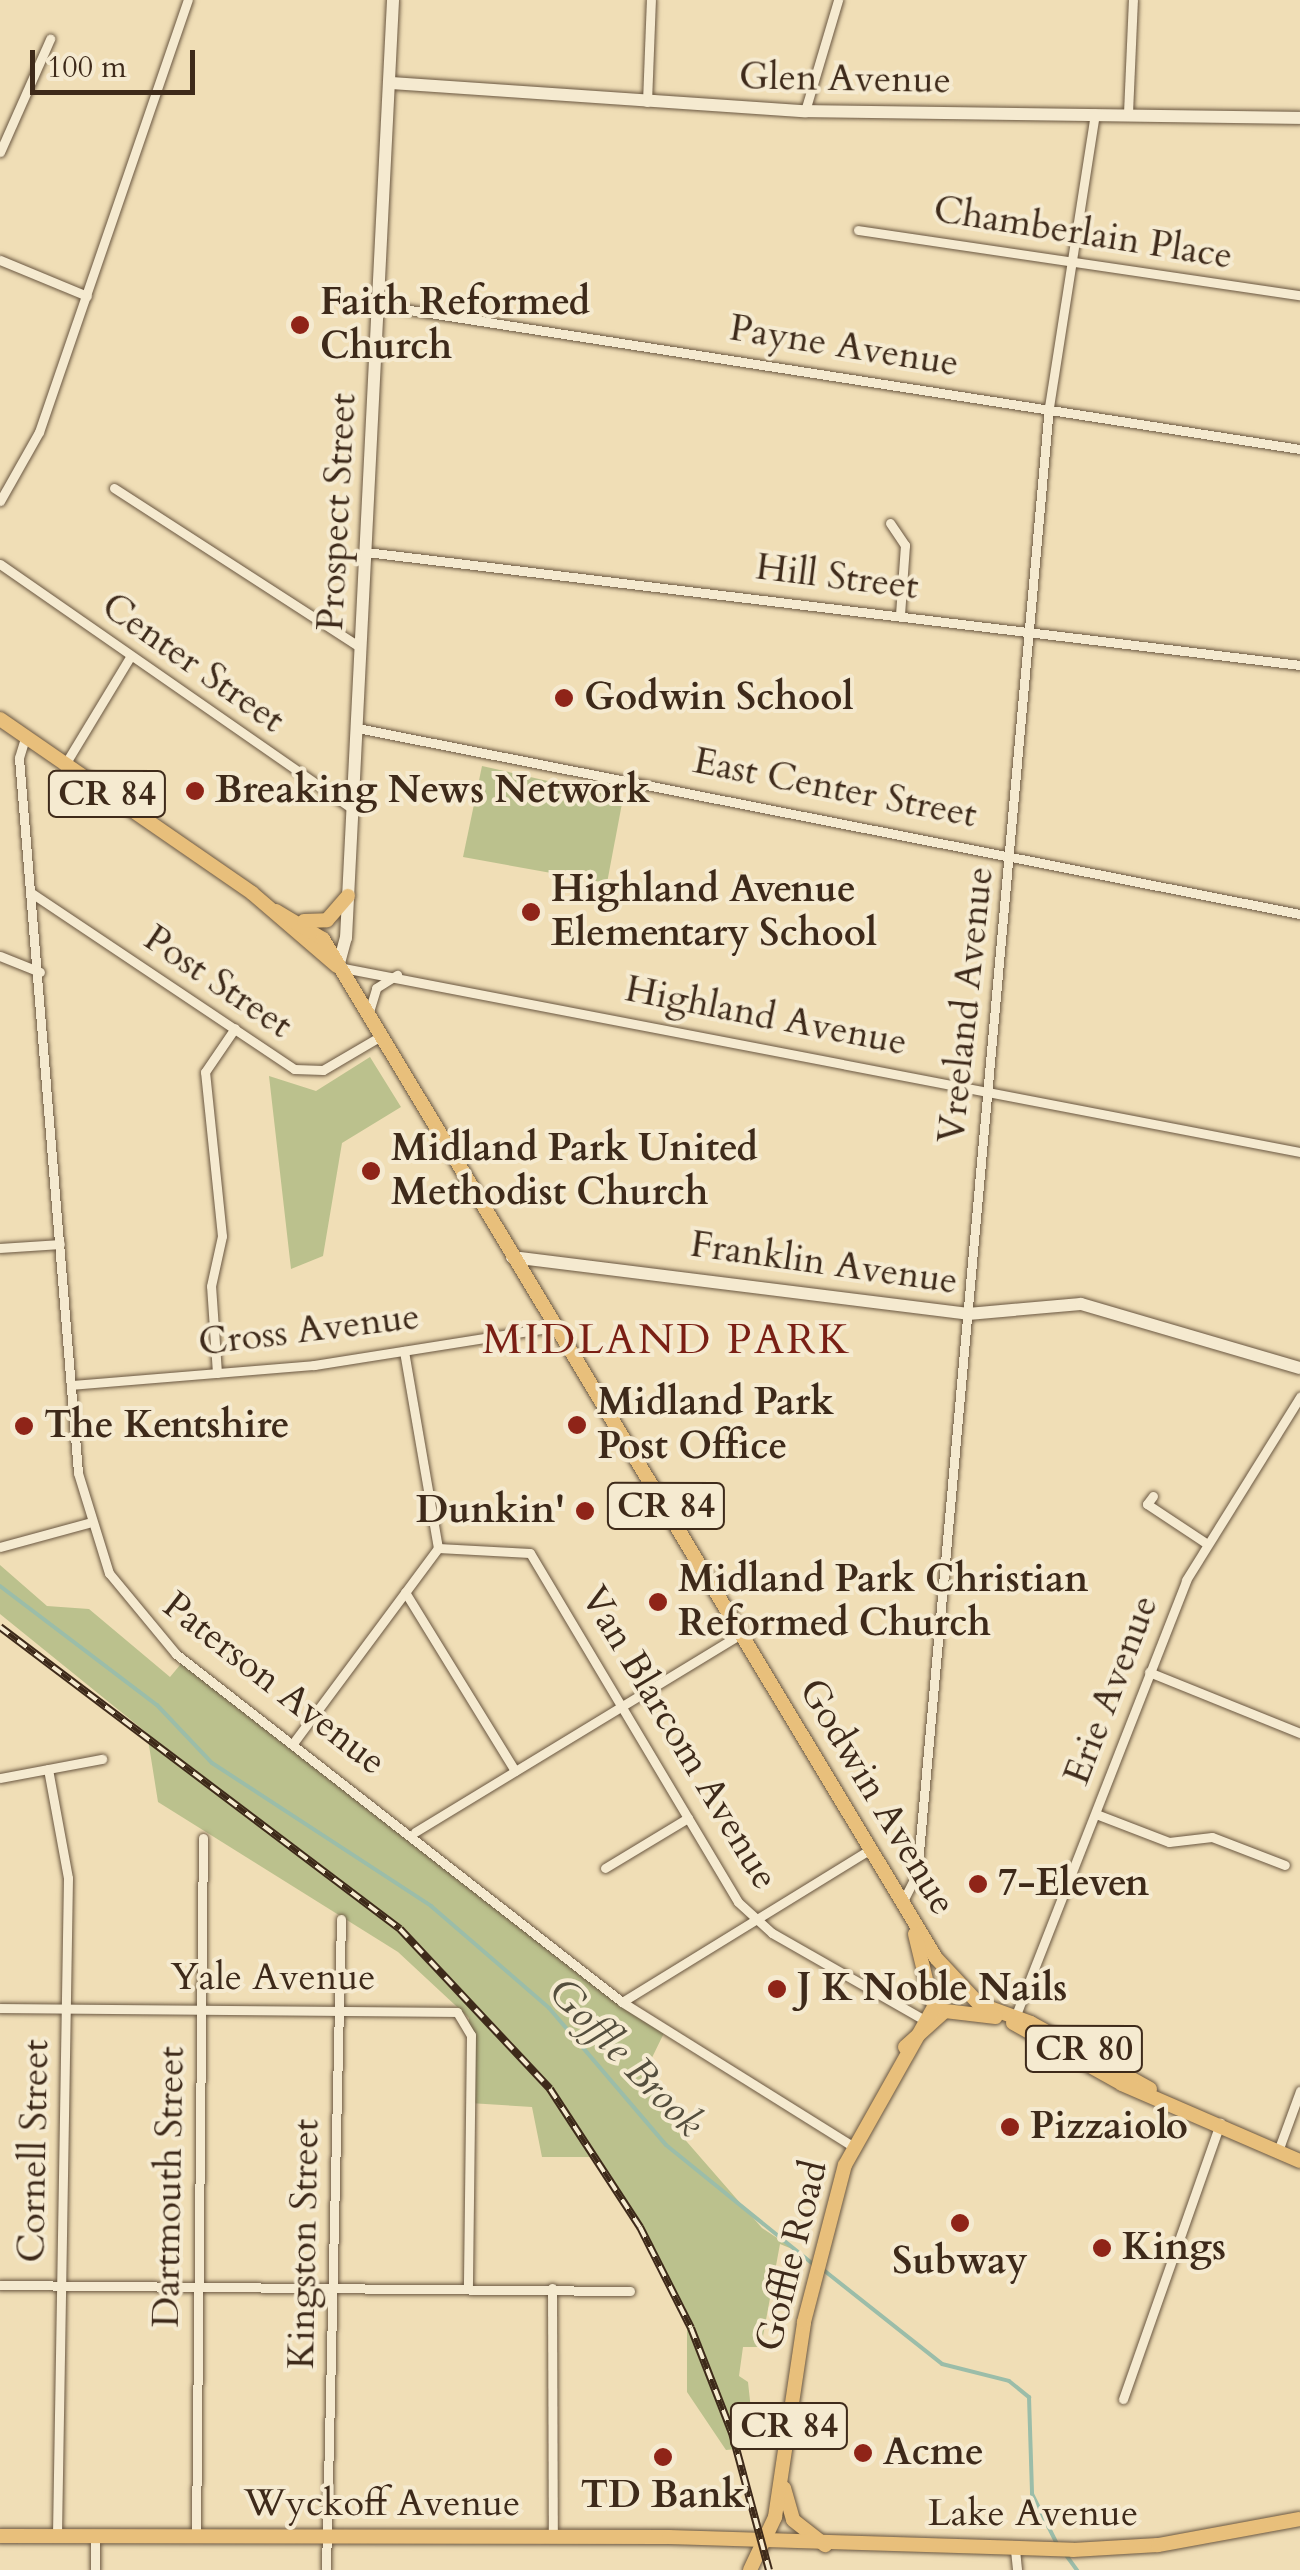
<!DOCTYPE html>
<style>
body{margin:0}
#map{position:relative;width:1300px;height:2570px;overflow:hidden;background:#f0deb6;font-family:Cardo,serif}
div>[style]{position:absolute}
[style*='--x']{left:calc(var(--x)*1px);top:calc(var(--y)*1px);width:calc(var(--w)*1px);rotate:calc(var(--a)*1deg)}
.green>*{inset:0;background:#bbc18d}
.stream>*{height:4px;margin:-2px;padding:0 2px;transform-origin:2px;border-radius:2px;background:#9bbda9}
.roads{filter:drop-shadow(0 0 2px #6a5741) drop-shadow(0 0 2px #6a5741)}
.street>*{height:9px;margin:-4.5px;padding:0 4.5px;transform-origin:4.5px;border-radius:4.5px;background:#f5ead0}
.secondary>*{height:12px;margin:-6px;padding:0 6px;transform-origin:6px;border-radius:6px;background:#f5ead0}
.primary>*{height:14px;margin:-7px;padding:0 7px;transform-origin:7px;border-radius:7px;background:#e8bf7b}
.rail>*{height:8px;margin-top:-4px;transform-origin:0;background:repeating-linear-gradient(90deg,#f5ead0 0 11px,#3e2a1a 0 22px);box-sizing:border-box;border-block:2px solid #3e2a1a}
.dots>*{width:28px;height:28px;translate:-50% -50%;box-sizing:border-box;border:5px solid #f5ead0;border-radius:50%}
span{translate:-50% -50%;white-space:nowrap;text-align:center;line-height:1.15;-webkit-text-stroke:8px #f5ead0;paint-order:stroke}
.shield-label span{padding:2px 8px;background:#f5ead0;border:2px solid;border-radius:8px;-webkit-text-stroke-width:0}
.shield-label{font-size:35px;color:#3e2a1a;font-weight:700}
.street-label{font-size:38px;color:#3e2a1a}
.poi-label{font-size:38px;color:#3e2a1a;font-weight:700}
.left{translate:0 -50%;text-align:left}
.right{translate:-100% -50%;text-align:right}
.water-label{font-size:40px;color:#554f3e;font-style:italic}
.quarter-label{font-size:42px;color:#7a1f14;letter-spacing:2.5px}
.scale{position:absolute;left:30px;top:50px;width:165px;height:45px;box-sizing:border-box;border:5px solid #3e2a1a;border-top:0;padding-left:12px;font-size:30px;line-height:35px;white-space:nowrap;color:#3e2a1a;-webkit-text-stroke:8px #f5ead0;paint-order:stroke}
</style>
<div id="map">
<div class="green">
<div style="clip-path:polygon(482px 766px,623px 798px,607px 883px,463px 857px)"></div>
<div style="clip-path:polygon(370px 1057px,401px 1107px,342px 1143px,323px 1256px,291px 1269px,269px 1076px,316px 1091px)"></div>
<div style="clip-path:polygon(0 1565px,47px 1606px,89px 1609px,170px 1677px,185px 1659px,664px 2033px,645px 2072px,667px 2119px,762px 2228px,797px 2251px,780px 2244px,761px 2347px,743px 2347px,739px 2376px,748px 2382px,755px 2447px,726px 2450px,687px 2392px,687px 2312px,599px 2157px,542px 2157px,532px 2107px,469px 2103px,469px 2018px,398px 1952px,158px 1802px,147px 1733px,0 1614px)"></div>
</div>
<div class="stream">
<div style="--x:0;--y:1586;--w:197;--a:37.2"></div>
<div style="--x:157;--y:1705;--w:80;--a:46.5"></div>
<div style="--x:212;--y:1763;--w:262;--a:33.1"></div>
<div style="--x:431;--y:1906;--w:156;--a:40.8"></div>
<div style="--x:549;--y:2008;--w:180;--a:49.5"></div>
<div style="--x:666;--y:2145;--w:189;--a:39"></div>
<div style="--x:821;--y:2268;--w:154;--a:38.4"></div>
<div style="--x:942;--y:2364;--w:69;--a:14.2"></div>
<div style="--x:1009;--y:2381;--w:26;--a:39"></div>
<div style="--x:1029;--y:2397;--w:97;--a:88.2"></div>
<div style="--x:1032;--y:2494;--w:56;--a:63.4"></div>
<div style="--x:1066;--y:2555;--w:19;--a:54"></div>
</div>
<div class="roads">
<div class="street">
<div style="--x:647;--y:102;--w:102;--a:-87.8"></div>
<div style="--x:805;--y:111;--w:116;--a:-73.4"></div>
<div style="--x:1128;--y:113;--w:113;--a:-87.5"></div>
<div style="--x:0;--y:152;--w:124;--a:-66.1"></div>
<div style="--x:858;--y:230;--w:447;--a:8.4"></div>
<div style="--x:0;--y:260;--w:94;--a:22.5"></div>
<div style="--x:378;--y:305;--w:933;--a:8.88"></div>
<div style="--x:114;--y:488;--w:293;--a:32.9"></div>
<div style="--x:0;--y:501;--w:79;--a:-60.5"></div>
<div style="--x:39;--y:432;--w:457;--a:-71"></div>
<div style="--x:890;--y:523;--w:27;--a:56"></div>
<div style="--x:905;--y:545;--w:70;--a:94.1"></div>
<div style="--x:366;--y:552;--w:941;--a:6.9"></div>
<div style="--x:0;--y:564;--w:430;--a:34.8"></div>
<div style="--x:357;--y:728;--w:961;--a:11.16"></div>
<div style="--x:25;--y:738;--w:21;--a:107"></div>
<div style="--x:19;--y:758;--w:717;--a:85.28"></div>
<div style="--x:78;--y:1473;--w:105;--a:72.8"></div>
<div style="--x:109;--y:1573;--w:105;--a:50.4"></div>
<div style="--x:176;--y:1654;--w:566;--a:37.96"></div>
<div style="--x:622;--y:2002;--w:274;--a:32"></div>
<div style="--x:64;--y:766;--w:127;--a:-58.8"></div>
<div style="--x:30;--y:892;--w:318;--a:33.8"></div>
<div style="--x:294;--y:1069;--w:29;--a:2"></div>
<div style="--x:323;--y:1070;--w:65;--a:-30.5"></div>
<div style="--x:0;--y:956;--w:43;--a:21.8"></div>
<div style="--x:338;--y:967;--w:980;--a:10.89"></div>
<div style="--x:368;--y:1015;--w:28;--a:-73"></div>
<div style="--x:376;--y:988;--w:25;--a:-32"></div>
<div style="--x:0;--y:1248;--w:60;--a:-3.8"></div>
<div style="--x:217;--y:1373;--w:87;--a:-93.9"></div>
<div style="--x:211;--y:1286;--w:51;--a:-77.6"></div>
<div style="--x:222;--y:1236;--w:165;--a:-95.9"></div>
<div style="--x:205;--y:1072;--w:53;--a:-55.7"></div>
<div style="--x:71;--y:1385;--w:244;--a:-4.7"></div>
<div style="--x:314;--y:1365;--w:243;--a:-9"></div>
<div style="--x:1153;--y:1496;--w:10;--a:127"></div>
<div style="--x:1147;--y:1504;--w:71;--a:33.5"></div>
<div style="--x:0;--y:1547;--w:91;--a:-15.3"></div>
<div style="--x:438;--y:1548;--w:92;--a:3.1"></div>
<div style="--x:530;--y:1553;--w:406;--a:59.2"></div>
<div style="--x:738;--y:1902;--w:46;--a:42.4"></div>
<div style="--x:772;--y:1933;--w:172;--a:29.7"></div>
<div style="--x:405;--y:1592;--w:210;--a:58.4"></div>
<div style="--x:1149;--y:1672;--w:163;--a:22"></div>
<div style="--x:294;--y:1742;--w:242;--a:-53.4"></div>
<div style="--x:438;--y:1548;--w:200;--a:-99.8"></div>
<div style="--x:48;--y:1769;--w:111;--a:79.6"></div>
<div style="--x:68;--y:1878;--w:658;--a:90.96"></div>
<div style="--x:0;--y:1778;--w:104;--a:-10.6"></div>
<div style="--x:1096;--y:1814;--w:78;--a:21"></div>
<div style="--x:1169;--y:1842;--w:43;--a:-6.6"></div>
<div style="--x:1212;--y:1837;--w:78;--a:21"></div>
<div style="--x:415;--y:1832;--w:381;--a:-31.3"></div>
<div style="--x:605;--y:1868;--w:97;--a:-31.1"></div>
<div style="--x:902;--y:1903;--w:33;--a:-63"></div>
<div style="--x:917;--y:1874;--w:1473;--a:-84.86"></div>
<div style="--x:1049;--y:407;--w:297;--a:-81.1"></div>
<div style="--x:622;--y:2002;--w:292;--a:-31.6"></div>
<div style="--x:0;--y:2008;--w:457;--a:0.5"></div>
<div style="--x:457;--y:2012;--w:27;--a:59"></div>
<div style="--x:471;--y:2035;--w:253;--a:90.7"></div>
<div style="--x:1014;--y:2020;--w:472;--a:-68.6"></div>
<div style="--x:1186;--y:1580;--w:216;--a:-58.1"></div>
<div style="--x:1278;--y:2151;--w:64;--a:-69.9"></div>
<div style="--x:0;--y:2285;--w:630;--a:0.55"></div>
<div style="--x:552;--y:2288;--w:248;--a:89.8"></div>
<div style="--x:1123;--y:2399;--w:293;--a:-70.6"></div>
<div style="--x:196;--y:2537;--w:699;--a:-89.43"></div>
<div style="--x:1015;--y:2550;--w:20;--a:84"></div>
<div style="--x:95;--y:2570;--w:33;--a:-90"></div>
<div style="--x:326;--y:2570;--w:651;--a:-88.68"></div>
</div>
<div class="secondary">
<div style="--x:390;--y:83;--w:416;--a:3.9"></div>
<div style="--x:805;--y:111;--w:495;--a:0.8"></div>
<div style="--x:338;--y:967;--w:30;--a:-75"></div>
<div style="--x:346;--y:938;--w:939;--a:-87.13"></div>
<div style="--x:512;--y:1257;--w:460;--a:7.1"></div>
<div style="--x:968;--y:1314;--w:113;--a:-5.1"></div>
<div style="--x:1081;--y:1304;--w:228;--a:16.3"></div>
</div>
<div class="primary">
<div style="--x:0;--y:719;--w:306;--a:34.6"></div>
<div style="--x:252;--y:893;--w:112;--a:40.7"></div>
<div style="--x:276;--y:911;--w:55;--a:30.8"></div>
<div style="--x:323;--y:939;--w:1189;--a:58.97"></div>
<div style="--x:936;--y:1958;--w:63;--a:46.9"></div>
<div style="--x:979;--y:2004;--w:55;--a:20.1"></div>
<div style="--x:1031;--y:2023;--w:136;--a:29"></div>
<div style="--x:304;--y:921;--w:23;--a:-2"></div>
<div style="--x:327;--y:920;--w:32;--a:-49"></div>
<div style="--x:915;--y:1934;--w:68;--a:76.4"></div>
<div style="--x:1013;--y:2023;--w:125;--a:29.2"></div>
<div style="--x:1122;--y:2084;--w:194;--a:23.4"></div>
<div style="--x:905;--y:2047;--w:54;--a:-42"></div>
<div style="--x:945;--y:2011;--w:51;--a:6.7"></div>
<div style="--x:784;--y:2488;--w:33;--a:74"></div>
<div style="--x:793;--y:2520;--w:41;--a:38"></div>
<div style="--x:0;--y:2536;--w:669;--a:0.09"></div>
<div style="--x:669;--y:2537;--w:404;--a:1.8"></div>
<div style="--x:1073;--y:2550;--w:85;--a:-3.4"></div>
<div style="--x:1158;--y:2545;--w:144;--a:-10.4"></div>
<div style="--x:750;--y:2570;--w:59;--a:-64.7"></div>
<div style="--x:775;--y:2517;--w:197;--a:-81.5"></div>
<div style="--x:804;--y:2322;--w:162;--a:-75.4"></div>
<div style="--x:845;--y:2165;--w:216;--a:-60.6"></div>
</div>
</div>
<div class="rail">
<div style="--x:0;--y:1627;--w:501;--a:37.05"></div>
<div style="--x:400;--y:1929;--w:219;--a:46.8"></div>
<div style="--x:550;--y:2089;--w:165;--a:56.9"></div>
<div style="--x:640;--y:2227;--w:113;--a:63.2"></div>
<div style="--x:691;--y:2328;--w:113;--a:68.7"></div>
<div style="--x:732;--y:2433;--w:142;--a:74.9"></div>
</div>
<div class="dots">
<div style="left:300px;top:325px;background:#8f2418"></div>
<div style="left:564px;top:698px;background:#8f2418"></div>
<div style="left:195px;top:791px;background:#8f2418"></div>
<div style="left:531px;top:912px;background:#8f2418"></div>
<div style="left:371px;top:1171px;background:#8f2418"></div>
<div style="left:577px;top:1425px;background:#8f2418"></div>
<div style="left:24px;top:1426px;background:#8f2418"></div>
<div style="left:585px;top:1511px;background:#8f2418"></div>
<div style="left:658px;top:1602px;background:#8f2418"></div>
<div style="left:978px;top:1884px;background:#8f2418"></div>
<div style="left:777px;top:1989px;background:#8f2418"></div>
<div style="left:1010px;top:2127px;background:#8f2418"></div>
<div style="left:960px;top:2223px;background:#8f2418"></div>
<div style="left:1102px;top:2248px;background:#8f2418"></div>
<div style="left:863px;top:2453px;background:#8f2418"></div>
<div style="left:663px;top:2457px;background:#8f2418"></div>
</div>
<div class="shield-label">
<span style="left:107px;top:794px">CR 84</span>
<span style="left:666px;top:1506px">CR 84</span>
<span style="left:1084px;top:2049px">CR 80</span>
<span style="left:789px;top:2426px">CR 84</span>
</div>
<div class="street-label">
<span style="left:845px;top:79px;rotate:1deg">Glen Avenue</span>
<span style="left:1083px;top:233px;rotate:9deg">Chamberlain Place</span>
<span style="left:844px;top:346px;rotate:9deg">Payne Avenue</span>
<span style="left:337px;top:512px;rotate:-87deg">Prospect Street</span>
<span style="left:837px;top:577px;rotate:7deg">Hill Street</span>
<span style="left:193px;top:663px;rotate:35deg">Center Street</span>
<span style="left:835px;top:788px;rotate:11deg">East Center Street</span>
<span style="left:218px;top:982px;rotate:34deg">Post Street</span>
<span style="left:966px;top:1005px;rotate:-84deg">Vreeland Avenue</span>
<span style="left:766px;top:1016px;rotate:11deg">Highland Avenue</span>
<span style="left:824px;top:1263px;rotate:8deg">Franklin Avenue</span>
<span style="left:309px;top:1330px;rotate:-7deg">Cross Avenue</span>
<span style="left:274px;top:1684px;rotate:38deg">Paterson Avenue</span>
<span style="left:1111px;top:1690px;rotate:-69deg">Erie Avenue</span>
<span style="left:679px;top:1738px;rotate:59deg">Van Blarcom Avenue</span>
<span style="left:877px;top:1797px;rotate:59deg">Godwin Avenue</span>
<span style="left:273px;top:1978px">Yale Avenue</span>
<span style="left:34px;top:2151px;rotate:-89deg">Cornell Street</span>
<span style="left:169px;top:2187px;rotate:-89deg">Dartmouth Street</span>
<span style="left:304px;top:2244px;rotate:-89deg">Kingston Street</span>
<span style="left:792px;top:2256px;rotate:-76deg">Goffle Road</span>
<span style="left:382px;top:2504px">Wyckoff Avenue</span>
<span style="left:1033px;top:2514px">Lake Avenue</span>
</div>
<div class="poi-label">
<span class="left" style="left:320px;top:325px">Faith Reformed<br>Church</span>
<span class="left" style="left:584px;top:698px">Godwin School</span>
<span class="left" style="left:215px;top:791px">Breaking News Network</span>
<span class="left" style="left:551px;top:912px">Highland Avenue<br>Elementary School</span>
<span class="left" style="left:391px;top:1171px">Midland Park United<br>Methodist Church</span>
<span class="left" style="left:597px;top:1425px">Midland Park<br>Post Office</span>
<span class="left" style="left:44px;top:1426px">The Kentshire</span>
<span class="right" style="left:565px;top:1511px">Dunkin'</span>
<span class="left" style="left:678px;top:1602px">Midland Park Christian<br>Reformed Church</span>
<span class="left" style="left:998px;top:1884px">7-Eleven</span>
<span class="left" style="left:797px;top:1989px">J K Noble Nails</span>
<span class="left" style="left:1030px;top:2127px">Pizzaiolo</span>
<span class="left" style="left:1122px;top:2248px">Kings</span>
<span style="left:960px;top:2262px">Subway</span>
<span class="left" style="left:883px;top:2453px">Acme</span>
<span style="left:663px;top:2496px">TD Bank</span>
</div>
<div class="water-label">
<span style="left:626px;top:2058px;rotate:46deg">Goffle Brook</span>
</div>
<div class="quarter-label">
<span style="left:667px;top:1340px">MIDLAND PARK</span>
</div>
<div class="scale">100 m</div>
</div>
